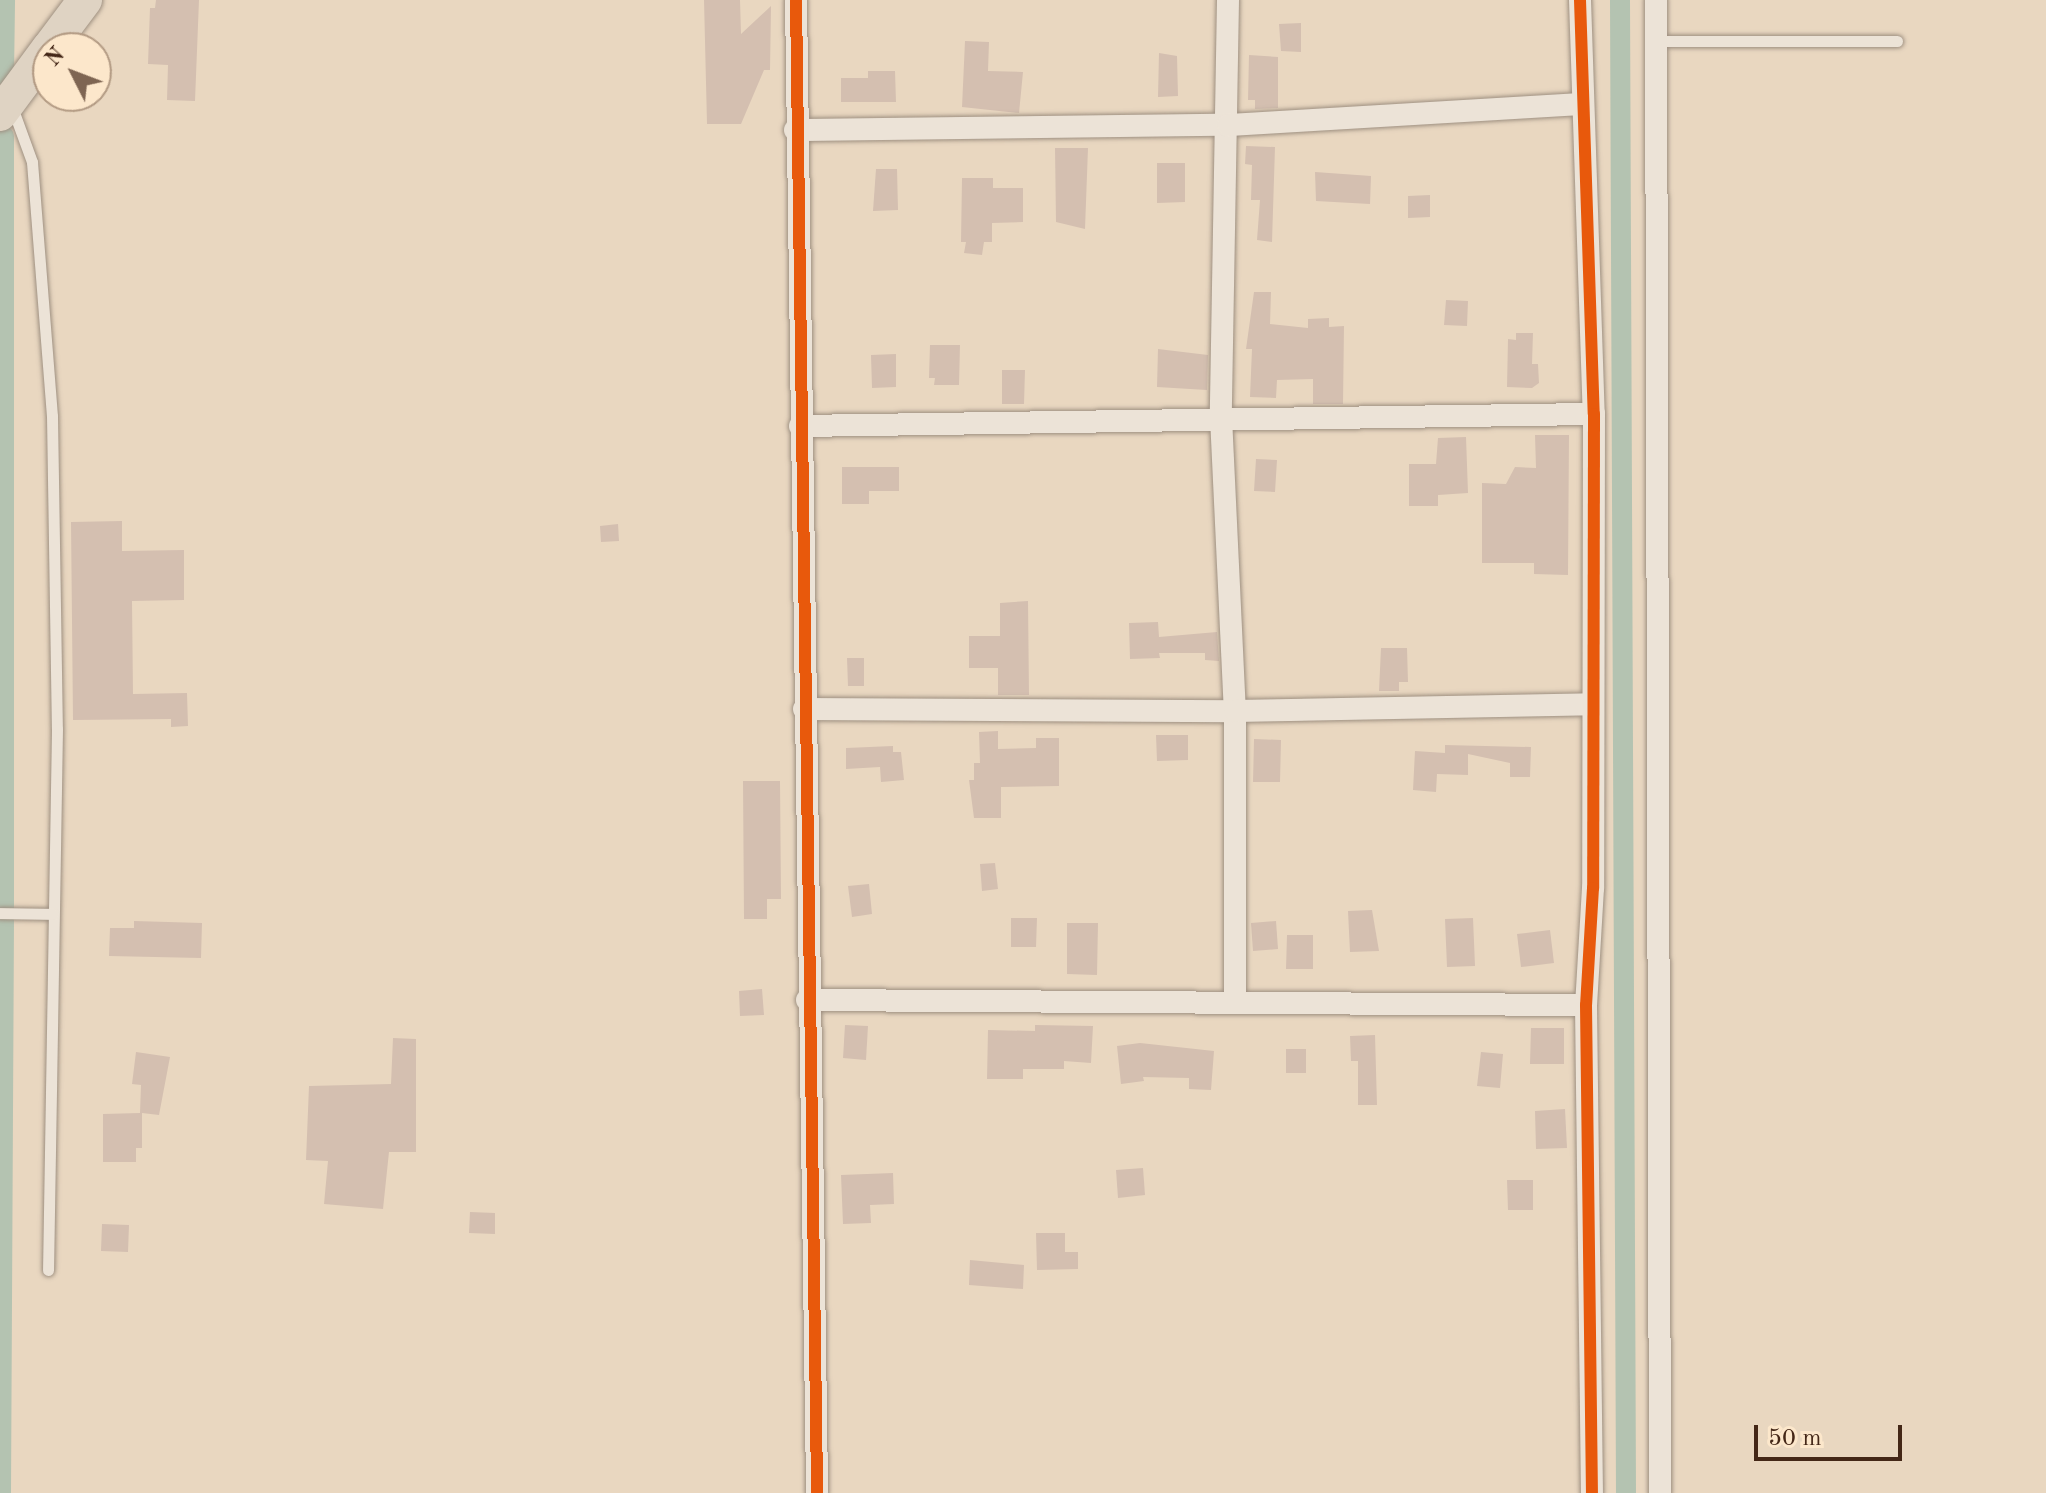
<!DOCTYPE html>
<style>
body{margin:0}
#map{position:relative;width:2046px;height:1493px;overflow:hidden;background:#e9d7c0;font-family:"Old Standard TT",serif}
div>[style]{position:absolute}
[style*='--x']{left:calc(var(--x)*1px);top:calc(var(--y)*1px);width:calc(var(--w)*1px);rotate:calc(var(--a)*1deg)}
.canal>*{height:20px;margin:-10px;padding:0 10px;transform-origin:10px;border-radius:10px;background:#b4c3b1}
.building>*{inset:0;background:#d4bfb0}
.roads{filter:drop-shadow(0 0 2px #9e9081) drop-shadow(0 0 2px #9e9081)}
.service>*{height:11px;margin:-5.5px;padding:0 5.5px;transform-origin:5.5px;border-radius:5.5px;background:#ece3d7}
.minor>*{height:22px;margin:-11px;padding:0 11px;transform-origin:11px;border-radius:11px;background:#ece3d7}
.primary>*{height:34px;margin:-17px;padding:0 17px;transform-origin:17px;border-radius:17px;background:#dfd3c3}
.cycleway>*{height:12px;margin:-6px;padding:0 6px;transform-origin:6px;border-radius:6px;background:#e8590c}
span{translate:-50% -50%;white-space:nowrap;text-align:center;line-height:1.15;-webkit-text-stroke:7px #fce7cb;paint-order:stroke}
.north{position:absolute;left:32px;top:32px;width:80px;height:80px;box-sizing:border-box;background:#fce7cb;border:2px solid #b29a83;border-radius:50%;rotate:312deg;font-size:22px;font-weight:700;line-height:32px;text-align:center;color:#442717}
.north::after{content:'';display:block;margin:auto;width:28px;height:36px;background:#7e6552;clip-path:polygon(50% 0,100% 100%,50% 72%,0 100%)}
.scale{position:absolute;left:1754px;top:1425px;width:148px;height:36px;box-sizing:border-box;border:4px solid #442717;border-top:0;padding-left:10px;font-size:24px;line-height:28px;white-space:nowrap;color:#442717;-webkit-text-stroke:6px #fce7cb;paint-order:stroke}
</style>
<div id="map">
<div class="canal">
<div style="--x:1620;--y:0;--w:1493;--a:89.77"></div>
<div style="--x:4;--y:75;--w:75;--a:-89.2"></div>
<div style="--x:4;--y:909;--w:773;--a:-90"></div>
<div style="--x:1;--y:1493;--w:576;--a:-89.7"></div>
</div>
<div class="building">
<div style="clip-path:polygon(156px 0,199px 0,195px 101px,167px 100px,168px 65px,148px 64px,150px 8px,155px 8px)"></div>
<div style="clip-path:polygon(704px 0,740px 0,741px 34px,771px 6px,770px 70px,764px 70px,741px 124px,707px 124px)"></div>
<div style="clip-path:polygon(1301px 23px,1301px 52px,1281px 51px,1279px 24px)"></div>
<div style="clip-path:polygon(965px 41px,989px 42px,988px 71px,1023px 72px,1019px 113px,962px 107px)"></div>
<div style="clip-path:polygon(1159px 53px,1177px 56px,1178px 96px,1158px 97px)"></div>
<div style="clip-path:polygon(1249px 55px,1278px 57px,1278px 108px,1255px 109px,1255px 100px,1248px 100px)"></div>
<div style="clip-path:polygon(868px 71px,895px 71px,896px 102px,841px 102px,841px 78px,868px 78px)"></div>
<div style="clip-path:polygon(1246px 146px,1275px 147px,1272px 242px,1257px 240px,1260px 200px,1251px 200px,1252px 165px,1245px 164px)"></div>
<div style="clip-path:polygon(1055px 148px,1088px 148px,1085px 229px,1056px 222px)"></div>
<div style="clip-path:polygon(1157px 163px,1185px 163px,1185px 202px,1157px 203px)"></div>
<div style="clip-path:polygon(876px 169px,897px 169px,898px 210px,873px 211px)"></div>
<div style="clip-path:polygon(1315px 172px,1371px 176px,1370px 204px,1316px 201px)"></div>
<div style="clip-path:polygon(962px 178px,993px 178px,993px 188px,1023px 188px,1023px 222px,992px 223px,992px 242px,984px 242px,982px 255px,964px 253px,966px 242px,961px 242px)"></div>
<div style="clip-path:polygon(1430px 195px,1430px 217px,1408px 218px,1408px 196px)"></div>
<div style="clip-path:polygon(1254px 292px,1271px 292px,1270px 324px,1308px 328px,1308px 319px,1329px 318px,1329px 327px,1344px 326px,1343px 404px,1313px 404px,1313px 379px,1277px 380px,1276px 398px,1250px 397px,1252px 349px,1246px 349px)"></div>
<div style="clip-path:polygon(1446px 300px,1468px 301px,1467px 326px,1444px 325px)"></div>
<div style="clip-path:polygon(1516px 333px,1533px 333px,1532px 364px,1538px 364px,1539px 383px,1532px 388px,1507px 387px,1508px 339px,1516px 340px)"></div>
<div style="clip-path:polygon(930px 345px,960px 345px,959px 385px,934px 385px,935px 378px,929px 378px)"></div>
<div style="clip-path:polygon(1158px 349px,1208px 355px,1207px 390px,1157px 387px)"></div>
<div style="clip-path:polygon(896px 354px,896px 387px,872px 388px,871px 355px)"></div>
<div style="clip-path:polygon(1002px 370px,1025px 370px,1024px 404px,1002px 404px)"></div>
<div style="clip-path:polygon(1535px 435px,1569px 435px,1568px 575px,1534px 574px,1534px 563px,1482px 563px,1482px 483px,1506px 484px,1515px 467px,1536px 468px)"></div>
<div style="clip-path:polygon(1466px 437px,1468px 493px,1438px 495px,1438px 506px,1409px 506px,1409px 464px,1436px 464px,1438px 438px)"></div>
<div style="clip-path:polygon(1256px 459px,1277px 460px,1275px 492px,1254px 491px)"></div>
<div style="clip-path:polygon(842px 467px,899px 467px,899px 491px,869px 491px,869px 504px,842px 504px)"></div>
<div style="clip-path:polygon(122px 521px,122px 551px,184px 550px,184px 600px,132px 601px,133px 694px,187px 693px,188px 726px,171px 727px,171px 719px,73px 720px,71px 522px)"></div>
<div style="clip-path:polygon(618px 524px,619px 541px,601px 542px,600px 526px)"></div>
<div style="clip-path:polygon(1028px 601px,1029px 695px,998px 695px,998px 668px,969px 668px,969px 636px,1000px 636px,1000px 603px)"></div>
<div style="clip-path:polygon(1158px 622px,1159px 637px,1217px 632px,1219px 661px,1205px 660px,1205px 653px,1159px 653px,1160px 658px,1130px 659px,1129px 623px)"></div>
<div style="clip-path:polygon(1381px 648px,1407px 648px,1408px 682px,1399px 682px,1399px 691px,1379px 691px)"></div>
<div style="clip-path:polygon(847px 658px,864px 658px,864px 686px,848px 686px)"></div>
<div style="clip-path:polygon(998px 731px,998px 749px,1036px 748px,1036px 738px,1059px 738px,1059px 786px,1001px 787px,1001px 818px,974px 818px,969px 780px,974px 780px,974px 763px,980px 763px,979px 732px)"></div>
<div style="clip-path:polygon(1156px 735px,1188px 735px,1188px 760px,1157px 761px)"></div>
<div style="clip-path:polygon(1254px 739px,1281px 740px,1280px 782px,1253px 782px)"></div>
<div style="clip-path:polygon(1445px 745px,1531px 747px,1530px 777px,1510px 777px,1510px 763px,1468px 754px,1468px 775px,1437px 774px,1436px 792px,1413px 790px,1415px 751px,1445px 753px)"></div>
<div style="clip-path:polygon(893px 746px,893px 752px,901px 752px,904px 780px,881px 782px,880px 767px,846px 769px,846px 748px)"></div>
<div style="clip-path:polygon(743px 781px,780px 781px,781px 899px,767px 899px,767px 919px,744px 919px)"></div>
<div style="clip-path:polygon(995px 863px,998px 889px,982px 891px,980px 864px)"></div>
<div style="clip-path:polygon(869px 884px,872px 914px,852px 917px,848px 886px)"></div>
<div style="clip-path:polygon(1372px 910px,1379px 951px,1350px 952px,1348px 911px)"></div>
<div style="clip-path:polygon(1011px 918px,1037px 918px,1036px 947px,1011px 947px)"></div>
<div style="clip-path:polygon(1473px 918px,1475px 966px,1447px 967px,1445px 919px)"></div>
<div style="clip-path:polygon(134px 921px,202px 923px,201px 958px,109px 956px,110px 928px,134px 928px)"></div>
<div style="clip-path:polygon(1276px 921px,1278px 949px,1253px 951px,1251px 923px)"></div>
<div style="clip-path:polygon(1067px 923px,1098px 923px,1097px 975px,1067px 974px)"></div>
<div style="clip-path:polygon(1550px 930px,1554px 963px,1521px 967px,1517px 934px)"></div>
<div style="clip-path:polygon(1287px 935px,1313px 935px,1313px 969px,1286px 969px)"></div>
<div style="clip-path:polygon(762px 989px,764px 1015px,740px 1016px,739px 991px)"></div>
<div style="clip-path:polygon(845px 1025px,868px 1026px,866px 1060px,843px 1058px)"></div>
<div style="clip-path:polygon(1035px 1025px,1093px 1026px,1091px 1063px,1064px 1061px,1064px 1069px,1023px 1069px,1023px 1079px,987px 1079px,988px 1030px,1035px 1031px)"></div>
<div style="clip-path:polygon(1531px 1028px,1564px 1028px,1564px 1064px,1530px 1064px)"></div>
<div style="clip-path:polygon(1375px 1035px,1377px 1105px,1358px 1105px,1358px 1061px,1351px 1061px,1350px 1036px)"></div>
<div style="clip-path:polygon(393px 1038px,416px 1039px,416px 1152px,389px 1152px,383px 1209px,324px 1204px,328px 1161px,306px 1160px,309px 1086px,391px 1084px)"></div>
<div style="clip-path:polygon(1140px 1043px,1214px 1051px,1211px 1090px,1189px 1089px,1189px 1078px,1143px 1077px,1144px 1081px,1121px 1084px,1117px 1046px)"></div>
<div style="clip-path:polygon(1286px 1049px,1306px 1049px,1306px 1073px,1286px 1073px)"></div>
<div style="clip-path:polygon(136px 1052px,170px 1057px,159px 1115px,142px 1113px,142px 1148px,136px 1148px,136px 1162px,103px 1162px,103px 1114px,140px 1113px,141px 1085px,132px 1084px)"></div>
<div style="clip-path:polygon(1481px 1052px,1503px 1054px,1500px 1088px,1477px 1086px)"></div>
<div style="clip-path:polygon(1565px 1109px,1567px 1148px,1536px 1149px,1535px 1111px)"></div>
<div style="clip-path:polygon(1143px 1168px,1145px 1195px,1118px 1198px,1116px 1170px)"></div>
<div style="clip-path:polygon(893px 1173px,894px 1204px,870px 1205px,871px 1223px,843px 1224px,841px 1175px)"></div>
<div style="clip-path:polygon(1507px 1180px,1533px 1180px,1533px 1210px,1508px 1210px)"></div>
<div style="clip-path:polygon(470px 1212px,495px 1213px,495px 1234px,469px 1233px)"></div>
<div style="clip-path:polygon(102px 1224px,129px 1225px,128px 1252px,101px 1251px)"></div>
<div style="clip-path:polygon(1036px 1233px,1065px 1233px,1065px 1252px,1078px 1252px,1078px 1269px,1037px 1270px)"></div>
<div style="clip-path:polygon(970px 1260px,1024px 1265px,1023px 1289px,969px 1285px)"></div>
</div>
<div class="roads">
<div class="service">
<div style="--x:1656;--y:41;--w:241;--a:0"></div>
<div style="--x:12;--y:107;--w:59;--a:70"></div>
<div style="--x:32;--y:162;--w:255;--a:85.5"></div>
<div style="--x:52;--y:416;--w:313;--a:89.1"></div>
<div style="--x:57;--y:729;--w:541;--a:90.95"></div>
<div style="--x:0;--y:913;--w:53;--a:1.1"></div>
</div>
<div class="minor">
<div style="--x:796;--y:0;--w:1493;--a:89.19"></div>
<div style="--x:1228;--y:0;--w:417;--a:91"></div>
<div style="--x:1221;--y:417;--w:294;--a:87.3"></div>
<div style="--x:1235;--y:711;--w:288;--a:90"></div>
<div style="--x:1580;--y:0;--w:414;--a:88.1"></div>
<div style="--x:1594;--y:414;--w:474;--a:90.1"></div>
<div style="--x:1593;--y:888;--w:117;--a:93.4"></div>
<div style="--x:1586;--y:1005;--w:488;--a:89.3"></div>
<div style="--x:1656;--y:0;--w:1493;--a:89.85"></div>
<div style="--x:795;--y:130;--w:433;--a:-0.7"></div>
<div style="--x:1228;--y:125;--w:355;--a:-3.4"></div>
<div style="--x:800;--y:426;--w:794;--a:-0.87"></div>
<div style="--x:804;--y:709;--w:431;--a:0.3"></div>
<div style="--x:1235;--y:711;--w:358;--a:-1.1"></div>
<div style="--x:807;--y:1000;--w:779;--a:0.37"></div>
</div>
<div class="primary">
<div style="--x:49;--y:48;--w:60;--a:-53.1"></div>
<div style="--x:0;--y:114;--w:81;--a:-53.6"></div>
</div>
</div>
<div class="cycleway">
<div style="--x:796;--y:0;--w:1493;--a:89.19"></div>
<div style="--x:1580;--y:0;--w:414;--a:88.1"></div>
<div style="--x:1594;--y:414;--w:474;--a:90.1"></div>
<div style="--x:1593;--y:888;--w:117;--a:93.4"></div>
<div style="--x:1586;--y:1005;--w:488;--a:89.3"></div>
</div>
<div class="north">N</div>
<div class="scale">50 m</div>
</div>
